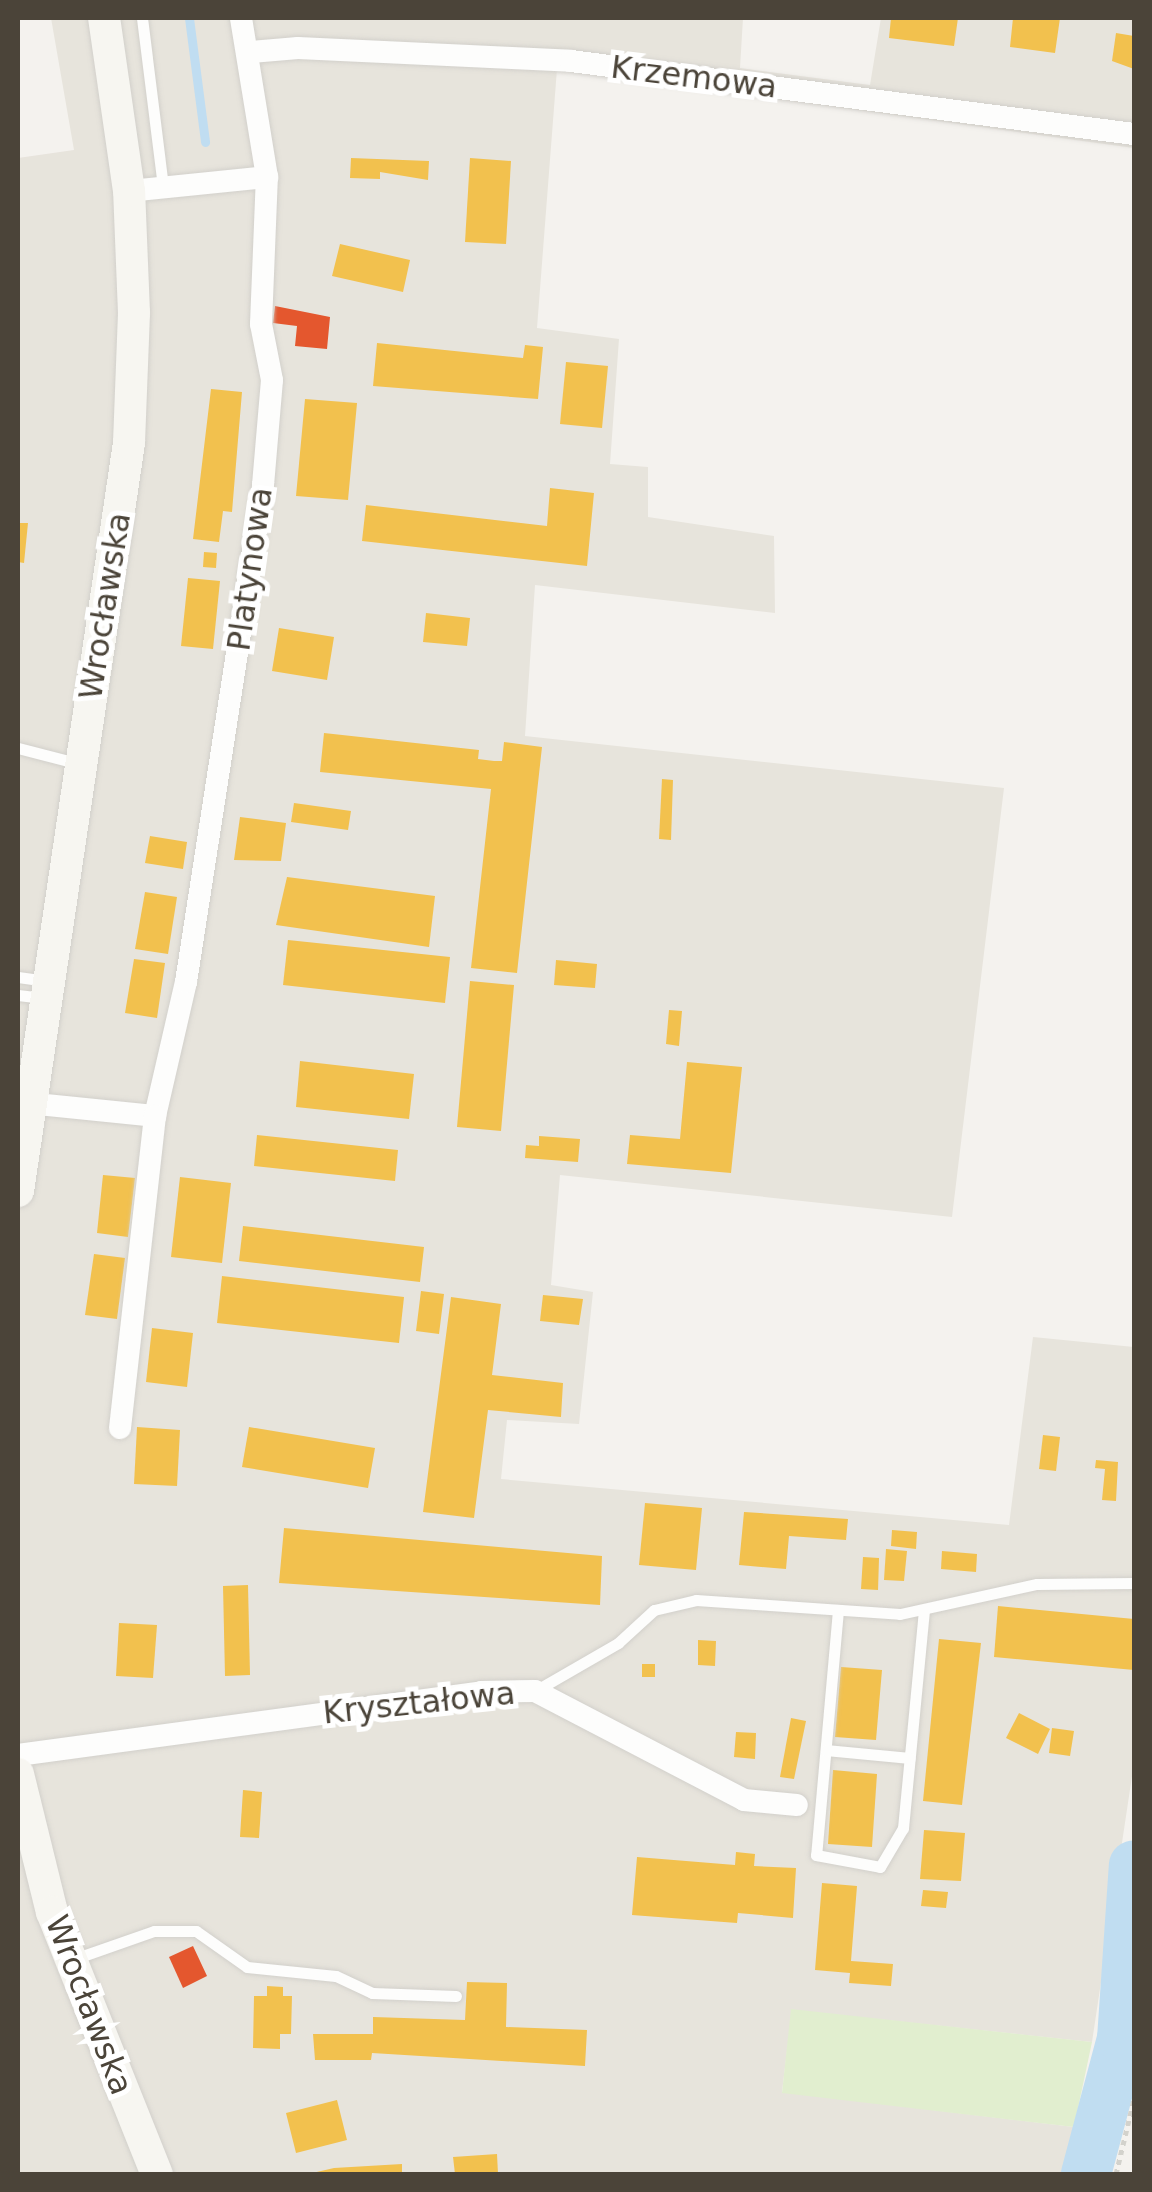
<!DOCTYPE html>
<meta charset="utf-8">
<style>
body{margin:0}
#map{position:relative;width:1152px;height:2192px;overflow:hidden;background:#f4f2ee;font-family:"DejaVu Sans",sans-serif}
div>[style]{position:absolute}
[style*='--x']{left:calc(var(--x)*1px);top:calc(var(--y)*1px);width:calc(var(--w)*1px);rotate:calc(var(--a)*1deg)}
.residential>*{inset:0;background:#e7e4dc}
.green>*{inset:0;background:#e1eecf}
.homes>*{inset:0;background:#f2c14e}
.shops>*{inset:0;background:#e4572e}
.stream>*{height:9px;margin:-4.5px;padding:0 4.5px;transform-origin:4.5px;border-radius:4.5px;background:#c0ddf1}
.river>*{height:50px;margin:-25px;padding:0 25px;transform-origin:25px;border-radius:25px;background:#c0ddf1}
.path>*{height:5px;margin-top:-2.5px;transform-origin:0;background:repeating-linear-gradient(90deg,#d3d2cc 0 5px,transparent 0 10px)}
.roads{filter:drop-shadow(0 0 2px #d2d0cb) drop-shadow(0 0 2px #d2d0cb)}
.service>*{height:11px;margin:-5.5px;padding:0 5.5px;transform-origin:5.5px;border-radius:5.5px;background:#fdfdfc}
.minor>*{height:22px;margin:-11px;padding:0 11px;transform-origin:11px;border-radius:11px;background:#fdfdfc}
.secondary>*{height:32px;margin:-16px;padding:0 16px;transform-origin:16px;border-radius:16px;background:#f7f6f1}
span{translate:-50% -50%;white-space:nowrap;text-align:center;line-height:1.15;-webkit-text-stroke:10px #fff;paint-order:stroke}
.street-label{font-size:32px;color:#4b4439}
.frame{position:absolute;inset:0;border:20px solid #4b4439;pointer-events:none}
</style>
<div id="map">
<div class="residential">
<div style="clip-path:polygon(51px 18px,743px 18px,740px 68px,870px 85px,881px 18px,1134px 18px,1134px 148px,557px 69px,537px 328px,619px 339px,610px 464px,648px 467px,648px 517px,774px 536px,775px 613px,535px 585px,525px 736px,1004px 788px,952px 1217px,560px 1175px,551px 1285px,593px 1292px,579px 1424px,507px 1420px,501px 1479px,1009px 1525px,1033px 1337px,1134px 1347px,1134px 1763px,1092px 2042px,792px 2010px,782px 2092px,1074px 2127px,1065px 2174px,18px 2174px,18px 158px,74px 150px)"></div>
</div>
<div class="green">
<div style="clip-path:polygon(791px 2009px,1092px 2042px,1074px 2127px,782px 2093px)"></div>
</div>
<div class="homes">
<div style="clip-path:polygon(891px 18px,958px 18px,954px 46px,889px 38px)"></div>
<div style="clip-path:polygon(1013px 18px,1060px 18px,1055px 53px,1010px 47px)"></div>
<div style="clip-path:polygon(1116px 33px,1134px 36px,1134px 69px,1112px 61px)"></div>
<div style="clip-path:polygon(351px 158px,429px 161px,428px 180px,380px 172px,380px 179px,350px 178px)"></div>
<div style="clip-path:polygon(470px 158px,511px 161px,506px 244px,465px 242px)"></div>
<div style="clip-path:polygon(340px 244px,410px 260px,403px 292px,332px 276px)"></div>
<div style="clip-path:polygon(377px 343px,523px 358px,525px 345px,543px 347px,538px 399px,373px 386px)"></div>
<div style="clip-path:polygon(566px 362px,608px 366px,602px 428px,560px 424px)"></div>
<div style="clip-path:polygon(211px 389px,242px 392px,232px 512px,223px 511px,219px 542px,193px 539px)"></div>
<div style="clip-path:polygon(305px 399px,357px 403px,348px 500px,296px 496px)"></div>
<div style="clip-path:polygon(550px 488px,594px 493px,587px 566px,362px 541px,366px 505px,547px 526px)"></div>
<div style="clip-path:polygon(18px 523px,28px 523px,24px 563px,18px 562px)"></div>
<div style="clip-path:polygon(204px 552px,217px 553px,216px 568px,203px 567px)"></div>
<div style="clip-path:polygon(188px 578px,220px 581px,213px 649px,181px 646px)"></div>
<div style="clip-path:polygon(426px 613px,470px 618px,467px 646px,423px 642px)"></div>
<div style="clip-path:polygon(279px 628px,334px 637px,327px 680px,272px 671px)"></div>
<div style="clip-path:polygon(324px 733px,479px 750px,478px 759px,494px 761px,502px 761px,504px 742px,542px 747px,517px 973px,471px 968px,491px 789px,320px 772px)"></div>
<div style="clip-path:polygon(662px 779px,673px 780px,671px 840px,659px 839px)"></div>
<div style="clip-path:polygon(294px 803px,351px 811px,348px 830px,291px 822px)"></div>
<div style="clip-path:polygon(240px 817px,286px 823px,281px 861px,234px 860px)"></div>
<div style="clip-path:polygon(150px 836px,187px 842px,183px 869px,145px 863px)"></div>
<div style="clip-path:polygon(287px 877px,435px 896px,429px 947px,276px 925px)"></div>
<div style="clip-path:polygon(145px 892px,177px 897px,168px 954px,135px 949px)"></div>
<div style="clip-path:polygon(288px 940px,450px 957px,445px 1003px,283px 985px)"></div>
<div style="clip-path:polygon(134px 959px,165px 963px,157px 1018px,125px 1013px)"></div>
<div style="clip-path:polygon(556px 960px,597px 964px,595px 988px,554px 985px)"></div>
<div style="clip-path:polygon(470px 981px,514px 985px,501px 1131px,457px 1127px)"></div>
<div style="clip-path:polygon(669px 1010px,682px 1011px,679px 1046px,666px 1044px)"></div>
<div style="clip-path:polygon(300px 1061px,414px 1074px,409px 1119px,296px 1107px)"></div>
<div style="clip-path:polygon(687px 1062px,742px 1067px,731px 1173px,627px 1164px,630px 1135px,680px 1139px)"></div>
<div style="clip-path:polygon(257px 1135px,398px 1150px,395px 1181px,254px 1166px)"></div>
<div style="clip-path:polygon(539px 1136px,580px 1139px,578px 1162px,525px 1158px,526px 1145px,539px 1146px)"></div>
<div style="clip-path:polygon(103px 1175px,135px 1178px,128px 1237px,97px 1233px)"></div>
<div style="clip-path:polygon(180px 1177px,231px 1183px,222px 1263px,171px 1257px)"></div>
<div style="clip-path:polygon(243px 1226px,424px 1247px,420px 1282px,239px 1261px)"></div>
<div style="clip-path:polygon(94px 1254px,125px 1258px,117px 1319px,85px 1315px)"></div>
<div style="clip-path:polygon(222px 1276px,404px 1297px,399px 1343px,217px 1323px)"></div>
<div style="clip-path:polygon(421px 1291px,444px 1294px,439px 1334px,416px 1331px)"></div>
<div style="clip-path:polygon(543px 1295px,583px 1299px,579px 1325px,540px 1321px)"></div>
<div style="clip-path:polygon(451px 1297px,501px 1304px,492px 1375px,563px 1383px,561px 1417px,488px 1410px,474px 1518px,423px 1512px)"></div>
<div style="clip-path:polygon(152px 1328px,193px 1333px,187px 1387px,146px 1382px)"></div>
<div style="clip-path:polygon(137px 1427px,180px 1430px,177px 1486px,134px 1484px)"></div>
<div style="clip-path:polygon(249px 1427px,375px 1448px,368px 1488px,242px 1467px)"></div>
<div style="clip-path:polygon(1043px 1435px,1060px 1437px,1056px 1471px,1039px 1469px)"></div>
<div style="clip-path:polygon(1096px 1460px,1118px 1462px,1116px 1501px,1102px 1500px,1105px 1469px,1095px 1468px)"></div>
<div style="clip-path:polygon(645px 1503px,702px 1508px,696px 1570px,639px 1565px)"></div>
<div style="clip-path:polygon(744px 1512px,848px 1519px,846px 1540px,789px 1536px,786px 1569px,739px 1565px)"></div>
<div style="clip-path:polygon(284px 1528px,602px 1556px,600px 1605px,279px 1583px)"></div>
<div style="clip-path:polygon(892px 1530px,917px 1532px,916px 1549px,891px 1546px)"></div>
<div style="clip-path:polygon(886px 1549px,907px 1551px,904px 1581px,884px 1580px)"></div>
<div style="clip-path:polygon(942px 1551px,977px 1554px,976px 1572px,941px 1569px)"></div>
<div style="clip-path:polygon(863px 1557px,879px 1558px,878px 1590px,861px 1589px)"></div>
<div style="clip-path:polygon(248px 1585px,250px 1675px,225px 1676px,223px 1586px)"></div>
<div style="clip-path:polygon(998px 1606px,1134px 1619px,1134px 1670px,994px 1657px)"></div>
<div style="clip-path:polygon(119px 1623px,157px 1625px,153px 1678px,116px 1676px)"></div>
<div style="clip-path:polygon(939px 1639px,981px 1643px,962px 1805px,923px 1801px)"></div>
<div style="clip-path:polygon(698px 1640px,716px 1641px,715px 1666px,698px 1665px)"></div>
<div style="clip-path:polygon(642px 1664px,655px 1664px,655px 1677px,642px 1677px)"></div>
<div style="clip-path:polygon(841px 1667px,882px 1670px,876px 1740px,835px 1737px)"></div>
<div style="clip-path:polygon(1019px 1713px,1050px 1729px,1038px 1754px,1006px 1738px)"></div>
<div style="clip-path:polygon(791px 1718px,806px 1721px,794px 1779px,780px 1777px)"></div>
<div style="clip-path:polygon(1052px 1728px,1074px 1731px,1070px 1756px,1049px 1753px)"></div>
<div style="clip-path:polygon(736px 1732px,756px 1733px,755px 1759px,734px 1757px)"></div>
<div style="clip-path:polygon(833px 1770px,877px 1774px,872px 1847px,828px 1844px)"></div>
<div style="clip-path:polygon(243px 1790px,262px 1792px,259px 1838px,240px 1837px)"></div>
<div style="clip-path:polygon(924px 1830px,965px 1833px,961px 1881px,920px 1879px)"></div>
<div style="clip-path:polygon(736px 1852px,755px 1854px,754px 1866px,796px 1868px,793px 1918px,738px 1913px,737px 1923px,632px 1915px,637px 1857px,735px 1865px)"></div>
<div style="clip-path:polygon(822px 1883px,857px 1886px,851px 1961px,893px 1964px,891px 1986px,849px 1983px,850px 1973px,815px 1970px)"></div>
<div style="clip-path:polygon(923px 1890px,948px 1892px,946px 1908px,921px 1906px)"></div>
<div style="clip-path:polygon(467px 1982px,507px 1983px,506px 2027px,587px 2030px,585px 2066px,372px 2053px,371px 2060px,315px 2060px,313px 2034px,373px 2034px,373px 2017px,465px 2020px)"></div>
<div style="clip-path:polygon(267px 1986px,283px 1987px,283px 1996px,292px 1996px,291px 2034px,280px 2034px,280px 2049px,253px 2048px,254px 1996px,267px 1996px)"></div>
<div style="clip-path:polygon(337px 2100px,347px 2140px,296px 2153px,286px 2113px)"></div>
<div style="clip-path:polygon(497px 2154px,498px 2174px,455px 2174px,453px 2157px)"></div>
<div style="clip-path:polygon(402px 2164px,402px 2174px,308px 2174px,334px 2168px)"></div>
</div>
<div class="shops">
<div style="clip-path:polygon(275px 306px,330px 317px,327px 349px,295px 346px,297px 326px,273px 323px)"></div>
<div style="clip-path:polygon(193px 1946px,207px 1976px,183px 1988px,169px 1957px)"></div>
</div>
<div class="stream">
<div style="--x:189;--y:18;--w:125;--a:82.6"></div>
</div>
<div class="river">
<div style="--x:1086;--y:2174;--w:140;--a:-75.1"></div>
<div style="--x:1122;--y:2039;--w:174;--a:-86.1"></div>
</div>
<div class="path">
<div style="--x:1116;--y:2174;--w:77;--a:-76.5"></div>
</div>
<div class="roads">
<div class="service">
<div style="--x:142;--y:18;--w:170;--a:82.9"></div>
<div style="--x:18;--y:748;--w:60;--a:14.5"></div>
<div style="--x:18;--y:977;--w:27;--a:8"></div>
<div style="--x:18;--y:995;--w:25;--a:7"></div>
<div style="--x:838;--y:1610;--w:246;--a:95.1"></div>
<div style="--x:816;--y:1855;--w:65;--a:10.6"></div>
<div style="--x:880;--y:1867;--w:45;--a:-59.5"></div>
<div style="--x:903;--y:1828;--w:218;--a:-84.5"></div>
<div style="--x:535;--y:1691;--w:96;--a:-30"></div>
<div style="--x:618;--y:1643;--w:49;--a:-42.5"></div>
<div style="--x:654;--y:1610;--w:43;--a:-13.4"></div>
<div style="--x:696;--y:1600;--w:204;--a:3.9"></div>
<div style="--x:900;--y:1614;--w:140;--a:-12.4"></div>
<div style="--x:1037;--y:1584;--w:97;--a:-0.6"></div>
<div style="--x:826;--y:1750;--w:84;--a:5.4"></div>
<div style="--x:74;--y:1959;--w:85;--a:-19.3"></div>
<div style="--x:154;--y:1931;--w:42;--a:0"></div>
<div style="--x:196;--y:1931;--w:62;--a:35.2"></div>
<div style="--x:247;--y:1967;--w:89;--a:5.8"></div>
<div style="--x:336;--y:1976;--w:40;--a:25"></div>
<div style="--x:372;--y:1993;--w:84;--a:2"></div>
</div>
<div class="minor">
<div style="--x:251;--y:52;--w:47;--a:-4.9"></div>
<div style="--x:298;--y:48;--w:273;--a:2.7"></div>
<div style="--x:571;--y:61;--w:568;--a:7.39"></div>
<div style="--x:129;--y:191;--w:139;--a:-5.8"></div>
<div style="--x:27;--y:1103;--w:129;--a:5.8"></div>
<div style="--x:155;--y:1116;--w:138;--a:-77"></div>
<div style="--x:186;--y:982;--w:503;--a:-81.19"></div>
<div style="--x:263;--y:485;--w:105;--a:-85.1"></div>
<div style="--x:272;--y:380;--w:57;--a:-101.1"></div>
<div style="--x:261;--y:324;--w:147;--a:-87.7"></div>
<div style="--x:267;--y:177;--w:161;--a:-99.3"></div>
<div style="--x:120;--y:1428;--w:314;--a:-83.6"></div>
<div style="--x:18;--y:1755;--w:467;--a:-7.7"></div>
<div style="--x:481;--y:1692;--w:54;--a:-1.1"></div>
<div style="--x:535;--y:1691;--w:236;--a:27.5"></div>
<div style="--x:744;--y:1800;--w:53;--a:5.4"></div>
</div>
<div class="secondary">
<div style="--x:18;--y:1191;--w:756;--a:-81.56"></div>
<div style="--x:129;--y:443;--w:130;--a:-87.8"></div>
<div style="--x:134;--y:313;--w:122;--a:-92.3"></div>
<div style="--x:129;--y:191;--w:175;--a:-98.2"></div>
<div style="--x:18;--y:1774;--w:142;--a:76.2"></div>
<div style="--x:52;--y:1912;--w:282;--a:68.2"></div>
</div>
</div>
<div class="street-label">
<span style="left:694px;top:77px;rotate:7deg">Krzemowa</span>
<span style="left:250px;top:569px;rotate:-82deg">Platynowa</span>
<span style="left:105px;top:606px;rotate:-81deg">Wrocławska</span>
<span style="left:419px;top:1703px;rotate:-6deg">Kryształowa</span>
<span style="left:89px;top:2005px;rotate:69deg">Wrocławska</span>
</div>
<div class="frame"></div>
</div>
